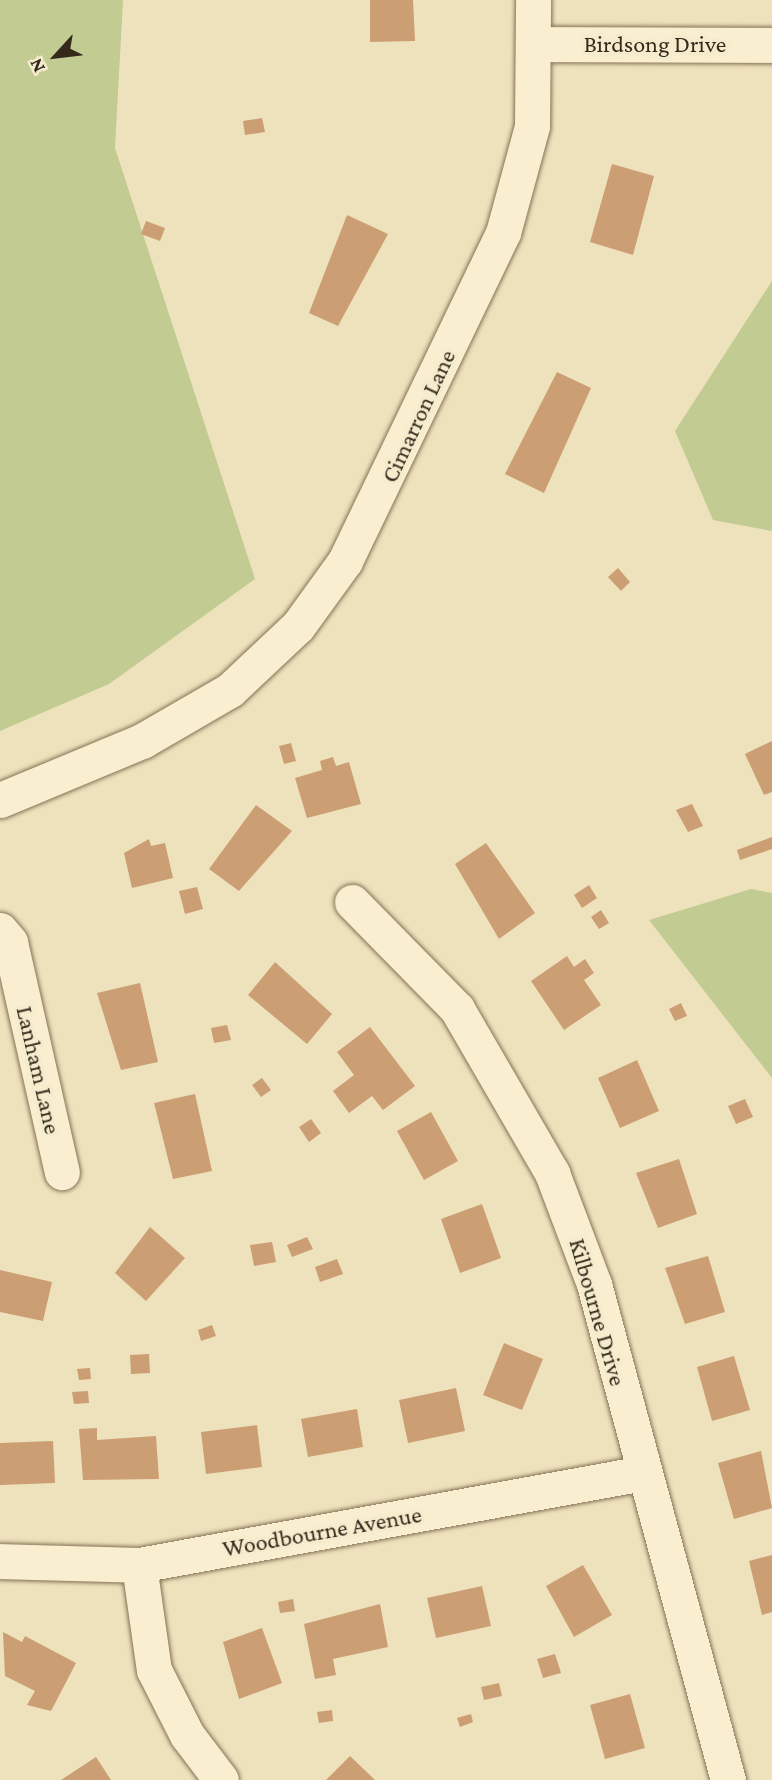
<!DOCTYPE html>
<style>
body{margin:0}
#map{position:relative;width:772px;height:1780px;overflow:hidden;background:#eee2bd;font-family:"Crimson Pro",serif}
div>[style]{position:absolute}
[style*='--x']{left:calc(var(--x)*1px);top:calc(var(--y)*1px);width:calc(var(--w)*1px);rotate:calc(var(--a)*1deg)}
.green>*{inset:0;background:#c1cb92}
.building>*{inset:0;background:#cc9e73}
.roads{filter:drop-shadow(0 0 2px #867356) drop-shadow(0 0 2px #867356)}
.minor>*{height:35px;margin:-17.5px;padding:0 17.5px;transform-origin:17.5px;border-radius:17.5px;background:#f9efd0}
span{translate:-50% -50%;white-space:nowrap;text-align:center;line-height:1.15;-webkit-text-stroke:7px #f5eccd;paint-order:stroke}
.street-label{font-size:24px;color:#35291b}
.north{position:absolute;left:21px;top:21px;width:70px;height:70px;-webkit-text-stroke:5px #f5eccd;paint-order:stroke;rotate:243deg;font-size:19px;font-weight:700;line-height:28px;text-align:center;color:#35291b}
.north::after{content:'';display:block;margin:auto;width:24px;height:32px;background:#35291b;clip-path:polygon(50% 0,100% 100%,50% 72%,0 100%)}
</style>
<div id="map">
<div class="green">
<div style="clip-path:polygon(0 0,123px 0,115px 148px,255px 579px,109px 684px,0 731px)"></div>
<div style="clip-path:polygon(772px 281px,772px 531px,713px 520px,675px 431px)"></div>
<div style="clip-path:polygon(751px 889px,772px 893px,772px 1078px,649px 920px)"></div>
</div>
<div class="building">
<div style="clip-path:polygon(370px 0,413px 0,415px 41px,370px 42px)"></div>
<div style="clip-path:polygon(262px 118px,265px 132px,245px 135px,243px 121px)"></div>
<div style="clip-path:polygon(612px 164px,654px 176px,633px 255px,590px 242px)"></div>
<div style="clip-path:polygon(347px 215px,388px 234px,338px 326px,309px 313px)"></div>
<div style="clip-path:polygon(146px 221px,165px 228px,160px 241px,141px 234px)"></div>
<div style="clip-path:polygon(557px 372px,591px 388px,544px 493px,505px 474px)"></div>
<div style="clip-path:polygon(618px 568px,630px 582px,621px 591px,608px 577px)"></div>
<div style="clip-path:polygon(772px 741px,772px 792px,764px 795px,745px 754px)"></div>
<div style="clip-path:polygon(291px 743px,296px 761px,284px 764px,279px 746px)"></div>
<div style="clip-path:polygon(333px 757px,336px 766px,349px 762px,361px 804px,307px 818px,295px 778px,322px 770px,320px 761px)"></div>
<div style="clip-path:polygon(692px 804px,703px 826px,688px 832px,676px 810px)"></div>
<div style="clip-path:polygon(256px 805px,292px 831px,239px 891px,209px 869px)"></div>
<div style="clip-path:polygon(772px 837px,772px 849px,740px 860px,737px 850px)"></div>
<div style="clip-path:polygon(149px 839px,151px 846px,165px 843px,173px 878px,132px 888px,124px 853px)"></div>
<div style="clip-path:polygon(486px 843px,535px 913px,499px 939px,455px 864px)"></div>
<div style="clip-path:polygon(589px 885px,597px 898px,582px 908px,574px 895px)"></div>
<div style="clip-path:polygon(197px 887px,203px 909px,185px 914px,179px 891px)"></div>
<div style="clip-path:polygon(601px 910px,609px 923px,599px 929px,591px 917px)"></div>
<div style="clip-path:polygon(567px 956px,574px 967px,585px 959px,594px 973px,584px 980px,601px 1005px,564px 1030px,531px 981px)"></div>
<div style="clip-path:polygon(275px 962px,332px 1014px,307px 1044px,248px 995px)"></div>
<div style="clip-path:polygon(140px 983px,158px 1062px,121px 1070px,97px 993px)"></div>
<div style="clip-path:polygon(681px 1003px,687px 1016px,675px 1021px,669px 1009px)"></div>
<div style="clip-path:polygon(227px 1025px,231px 1040px,214px 1043px,211px 1028px)"></div>
<div style="clip-path:polygon(370px 1027px,415px 1086px,383px 1110px,372px 1096px,349px 1113px,333px 1091px,354px 1075px,337px 1052px)"></div>
<div style="clip-path:polygon(637px 1060px,659px 1111px,620px 1128px,598px 1078px)"></div>
<div style="clip-path:polygon(262px 1078px,271px 1090px,261px 1097px,252px 1085px)"></div>
<div style="clip-path:polygon(195px 1094px,212px 1171px,173px 1179px,154px 1103px)"></div>
<div style="clip-path:polygon(745px 1099px,753px 1117px,736px 1124px,728px 1106px)"></div>
<div style="clip-path:polygon(431px 1112px,458px 1161px,424px 1180px,397px 1131px)"></div>
<div style="clip-path:polygon(311px 1119px,321px 1133px,309px 1142px,299px 1127px)"></div>
<div style="clip-path:polygon(679px 1159px,697px 1214px,658px 1228px,636px 1173px)"></div>
<div style="clip-path:polygon(482px 1204px,501px 1258px,460px 1273px,441px 1219px)"></div>
<div style="clip-path:polygon(150px 1227px,185px 1258px,146px 1301px,115px 1273px)"></div>
<div style="clip-path:polygon(307px 1237px,313px 1249px,292px 1257px,287px 1245px)"></div>
<div style="clip-path:polygon(272px 1242px,276px 1262px,254px 1266px,250px 1245px)"></div>
<div style="clip-path:polygon(708px 1256px,725px 1312px,685px 1324px,665px 1268px)"></div>
<div style="clip-path:polygon(337px 1259px,343px 1274px,320px 1282px,315px 1267px)"></div>
<div style="clip-path:polygon(0 1270px,52px 1282px,43px 1321px,0 1312px)"></div>
<div style="clip-path:polygon(212px 1325px,216px 1336px,201px 1341px,198px 1330px)"></div>
<div style="clip-path:polygon(504px 1343px,543px 1359px,522px 1410px,483px 1395px)"></div>
<div style="clip-path:polygon(149px 1354px,150px 1373px,131px 1374px,130px 1355px)"></div>
<div style="clip-path:polygon(734px 1356px,750px 1410px,712px 1421px,697px 1367px)"></div>
<div style="clip-path:polygon(90px 1368px,91px 1379px,79px 1380px,77px 1369px)"></div>
<div style="clip-path:polygon(456px 1388px,465px 1431px,408px 1443px,399px 1400px)"></div>
<div style="clip-path:polygon(88px 1391px,89px 1403px,74px 1404px,72px 1392px)"></div>
<div style="clip-path:polygon(357px 1409px,363px 1447px,308px 1457px,301px 1419px)"></div>
<div style="clip-path:polygon(257px 1425px,262px 1467px,206px 1474px,201px 1432px)"></div>
<div style="clip-path:polygon(97px 1428px,97px 1440px,156px 1436px,159px 1479px,83px 1480px,79px 1429px)"></div>
<div style="clip-path:polygon(53px 1441px,55px 1483px,0 1485px,0 1443px)"></div>
<div style="clip-path:polygon(761px 1451px,772px 1508px,734px 1519px,718px 1463px)"></div>
<div style="clip-path:polygon(772px 1555px,772px 1612px,762px 1615px,749px 1561px)"></div>
<div style="clip-path:polygon(583px 1565px,612px 1615px,574px 1637px,546px 1586px)"></div>
<div style="clip-path:polygon(482px 1586px,491px 1626px,436px 1638px,427px 1598px)"></div>
<div style="clip-path:polygon(293px 1599px,295px 1611px,280px 1613px,278px 1602px)"></div>
<div style="clip-path:polygon(380px 1604px,388px 1647px,333px 1659px,336px 1675px,315px 1679px,304px 1624px)"></div>
<div style="clip-path:polygon(262px 1628px,282px 1683px,239px 1699px,223px 1642px)"></div>
<div style="clip-path:polygon(3px 1632px,22px 1642px,25px 1636px,76px 1663px,51px 1711px,27px 1705px,35px 1691px,5px 1676px)"></div>
<div style="clip-path:polygon(555px 1654px,561px 1673px,543px 1678px,537px 1659px)"></div>
<div style="clip-path:polygon(499px 1683px,502px 1696px,484px 1700px,481px 1687px)"></div>
<div style="clip-path:polygon(630px 1694px,645px 1748px,605px 1759px,590px 1705px)"></div>
<div style="clip-path:polygon(332px 1710px,333px 1721px,319px 1723px,317px 1712px)"></div>
<div style="clip-path:polygon(471px 1714px,473px 1722px,460px 1727px,457px 1718px)"></div>
<div style="clip-path:polygon(350px 1756px,375px 1780px,326px 1780px)"></div>
<div style="clip-path:polygon(96px 1757px,111px 1780px,61px 1780px)"></div>
</div>
<div class="roads">
<div class="minor">
<div style="--x:537;--y:44;--w:235;--a:0.2"></div>
<div style="--x:0;--y:800;--w:154;--a:-22.6"></div>
<div style="--x:142;--y:741;--w:102;--a:-30.1"></div>
<div style="--x:230;--y:690;--w:93;--a:-43.3"></div>
<div style="--x:298;--y:626;--w:80;--a:-54.1"></div>
<div style="--x:345;--y:561;--w:364;--a:-64.3"></div>
<div style="--x:503;--y:233;--w:111;--a:-74.8"></div>
<div style="--x:532;--y:126;--w:126;--a:-89.5"></div>
<div style="--x:352;--y:902;--w:150;--a:45.5"></div>
<div style="--x:457;--y:1009;--w:190;--a:59.9"></div>
<div style="--x:552;--y:1173;--w:119;--a:69.3"></div>
<div style="--x:594;--y:1284;--w:514;--a:74.88"></div>
<div style="--x:0;--y:930;--w:16;--a:50"></div>
<div style="--x:10;--y:942;--w:236;--a:77.3"></div>
<div style="--x:0;--y:1561;--w:139;--a:1.6"></div>
<div style="--x:139;--y:1565;--w:512;--a:-10.34"></div>
<div style="--x:139;--y:1565;--w:106;--a:81.9"></div>
<div style="--x:154;--y:1670;--w:73;--a:63.1"></div>
<div style="--x:187;--y:1735;--w:56;--a:52.9"></div>
</div>
</div>
<div class="street-label">
<span style="left:655px;top:44px">Birdsong Drive</span>
<span style="left:418px;top:416px;rotate:-65deg">Cimarron Lane</span>
<span style="left:39px;top:1070px;rotate:77deg">Lanham Lane</span>
<span style="left:598px;top:1312px;rotate:74deg">Kilbourne Drive</span>
<span style="left:322px;top:1531px;rotate:-10deg">Woodbourne Avenue</span>
</div>
<div class="north">N</div>
</div>
